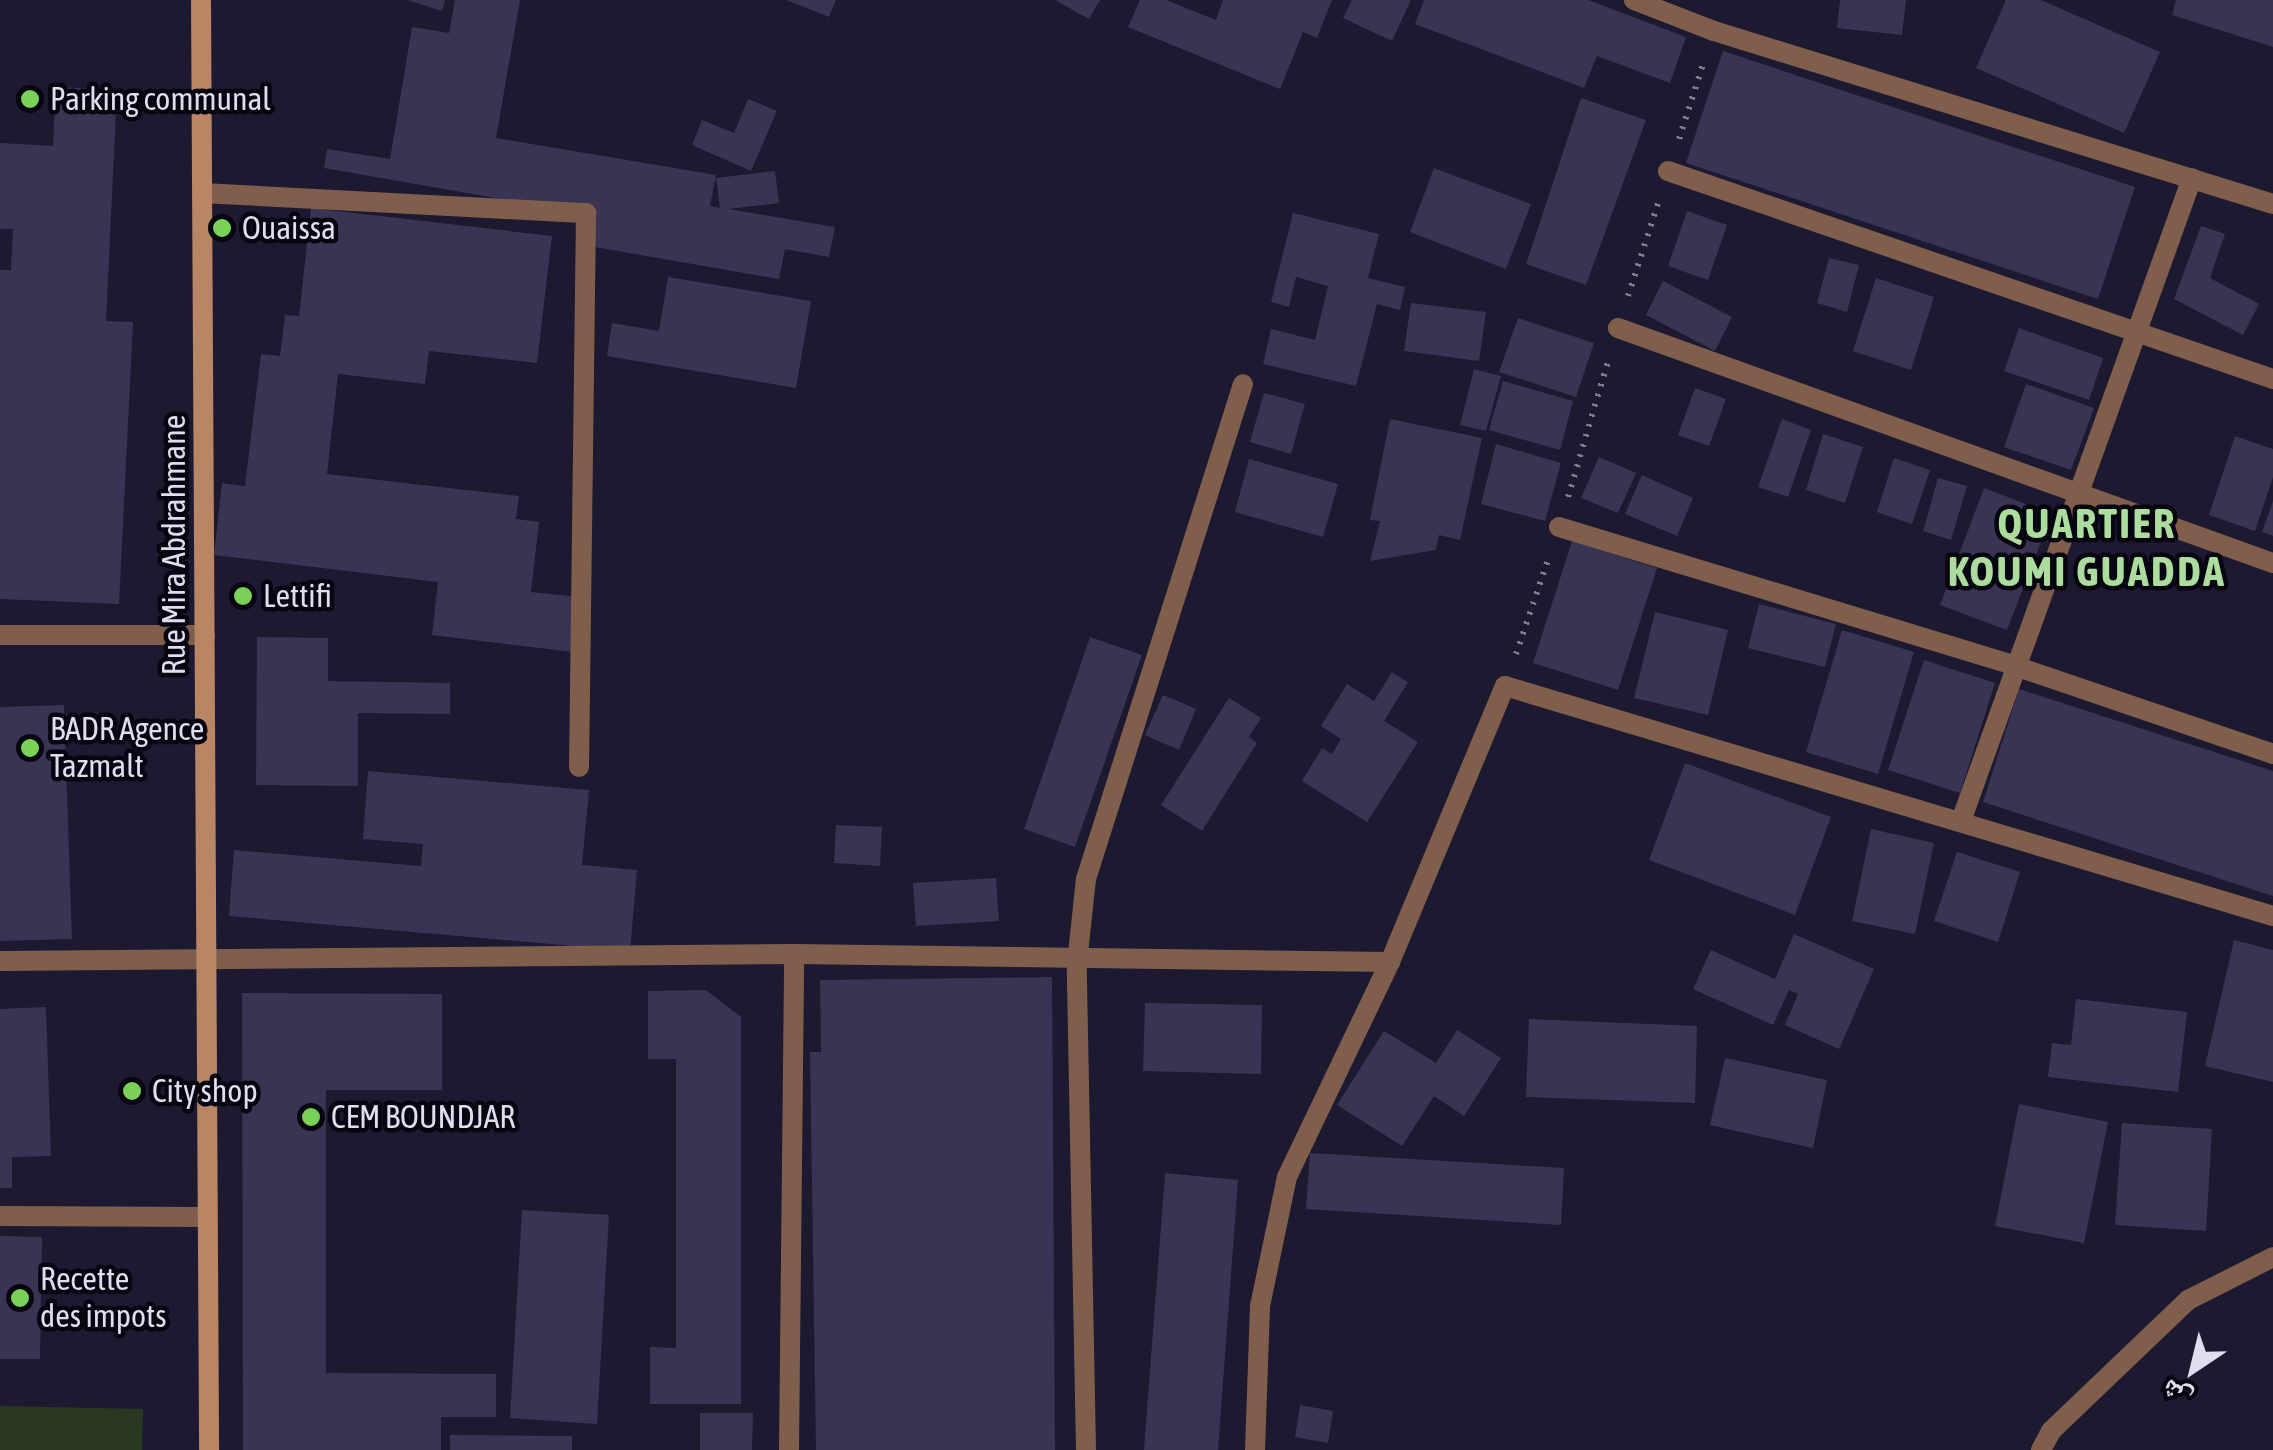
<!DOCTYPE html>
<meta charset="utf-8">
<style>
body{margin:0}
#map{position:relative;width:2273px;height:1450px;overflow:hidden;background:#1d1931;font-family:"Asap Condensed","Noto Naskh Arabic",sans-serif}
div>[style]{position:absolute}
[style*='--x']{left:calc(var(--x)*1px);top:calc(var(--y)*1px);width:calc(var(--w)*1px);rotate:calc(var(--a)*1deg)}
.green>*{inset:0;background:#2a3821}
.building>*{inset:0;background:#393453}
.path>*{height:6px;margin-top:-3px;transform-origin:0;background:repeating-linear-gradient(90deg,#807d91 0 2.5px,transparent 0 10.5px)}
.lane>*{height:20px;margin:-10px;padding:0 10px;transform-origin:10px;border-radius:10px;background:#7f5f4c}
.street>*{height:20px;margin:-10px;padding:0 10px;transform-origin:10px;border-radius:10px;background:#7f5f4c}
.secondary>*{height:20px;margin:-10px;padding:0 10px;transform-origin:10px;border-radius:10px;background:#b88565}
.dots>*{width:28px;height:28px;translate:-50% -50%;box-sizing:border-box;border:5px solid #070610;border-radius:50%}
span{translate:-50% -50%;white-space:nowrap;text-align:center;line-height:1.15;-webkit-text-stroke:9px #070610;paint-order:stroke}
.poi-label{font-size:32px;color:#dfddee}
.left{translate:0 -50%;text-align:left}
.street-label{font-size:32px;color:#dfddee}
.district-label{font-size:42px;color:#addd9e;font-weight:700;letter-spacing:2.5px}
.north{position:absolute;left:2143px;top:1320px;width:100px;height:100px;-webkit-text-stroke:8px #070610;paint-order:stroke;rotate:215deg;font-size:28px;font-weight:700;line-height:40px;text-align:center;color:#dfddee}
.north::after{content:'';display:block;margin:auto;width:35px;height:45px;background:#dfddee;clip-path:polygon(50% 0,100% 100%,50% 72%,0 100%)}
</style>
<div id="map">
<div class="green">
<div style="clip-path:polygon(0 1406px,143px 1409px,142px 1450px,0 1450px)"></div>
</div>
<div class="building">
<div style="clip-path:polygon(408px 0,445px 0,442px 11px)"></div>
<div style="clip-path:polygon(455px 0,520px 0,496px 138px,716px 175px,710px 206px,720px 208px,716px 178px,775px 171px,779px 203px,728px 209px,835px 227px,829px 257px,785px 249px,779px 279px,589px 246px,594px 215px,324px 168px,327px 149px,390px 159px,412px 27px,449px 33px)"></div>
<div style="clip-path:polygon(786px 0,836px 0,829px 17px)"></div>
<div style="clip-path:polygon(1055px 0,1100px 0,1089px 19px)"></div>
<div style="clip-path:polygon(1140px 0,1166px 0,1216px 20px,1223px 0,1332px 0,1317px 38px,1303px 32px,1280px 89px,1128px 27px)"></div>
<div style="clip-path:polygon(1352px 0,1411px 0,1392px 41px,1343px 18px)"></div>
<div style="clip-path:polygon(1424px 0,1588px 0,1686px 37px,1670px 83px,1597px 56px,1584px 88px,1415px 24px)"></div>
<div style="clip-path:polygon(1840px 0,1906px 0,1902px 35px,1837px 28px)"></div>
<div style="clip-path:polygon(2006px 0,2041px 0,2160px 52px,2124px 133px,1976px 68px)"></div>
<div style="clip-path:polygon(2176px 0,2273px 0,2273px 47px,2172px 15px)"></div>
<div style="clip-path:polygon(1723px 51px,2135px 187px,2098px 299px,1686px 163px)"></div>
<div style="clip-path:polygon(56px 87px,117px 90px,106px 321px,133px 322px,119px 604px,0 599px,0 270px,11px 270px,13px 229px,0 229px,0 143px,53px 146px)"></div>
<div style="clip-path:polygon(1581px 98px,1646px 120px,1586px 285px,1526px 264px)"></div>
<div style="clip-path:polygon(748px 99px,777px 111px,751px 171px,692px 145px,702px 120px,734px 133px)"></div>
<div style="clip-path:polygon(1434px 168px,1531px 204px,1506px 269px,1410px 232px)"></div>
<div style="clip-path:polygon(311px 208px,552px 236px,537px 363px,429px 351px,425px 384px,338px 374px,327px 474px,519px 496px,516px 519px,539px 522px,531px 592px,579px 597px,573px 652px,432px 635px,438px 582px,214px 555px,222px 483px,245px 486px,261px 354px,280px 356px,285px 315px,299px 316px)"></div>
<div style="clip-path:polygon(1687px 211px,1727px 225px,1708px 280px,1668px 266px)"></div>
<div style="clip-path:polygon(1293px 213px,1379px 234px,1368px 278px,1405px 287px,1400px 310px,1377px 304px,1356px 386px,1263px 364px,1271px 329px,1315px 340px,1328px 286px,1296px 277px,1289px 307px,1271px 302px)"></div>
<div style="clip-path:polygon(2201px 226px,2225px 234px,2210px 278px,2259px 304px,2243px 335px,2174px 299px)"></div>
<div style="clip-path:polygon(1829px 258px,1859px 265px,1847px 312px,1817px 303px)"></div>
<div style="clip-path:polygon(668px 277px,811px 301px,796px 388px,607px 356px,612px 323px,659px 331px)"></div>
<div style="clip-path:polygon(1876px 278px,1934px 297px,1911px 370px,1853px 351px)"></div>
<div style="clip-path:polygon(1663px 281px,1732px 317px,1715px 351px,1646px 315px)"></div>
<div style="clip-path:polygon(1411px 303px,1486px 312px,1479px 361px,1404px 351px)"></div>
<div style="clip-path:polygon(1518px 318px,1594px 343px,1576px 397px,1499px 372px)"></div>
<div style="clip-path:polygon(2019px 328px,2103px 358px,2089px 400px,2004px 371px)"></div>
<div style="clip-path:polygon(1474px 369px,1501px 376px,1486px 431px,1460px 425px)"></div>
<div style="clip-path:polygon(1503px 381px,1573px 401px,1560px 450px,1489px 430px)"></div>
<div style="clip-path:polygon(2026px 384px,2094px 408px,2071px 470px,2004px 447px)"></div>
<div style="clip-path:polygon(1695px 388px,1726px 399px,1709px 446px,1678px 435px)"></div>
<div style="clip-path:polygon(1264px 393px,1305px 404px,1291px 454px,1250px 442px)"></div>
<div style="clip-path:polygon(1390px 419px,1482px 438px,1460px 540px,1439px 535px,1436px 550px,1370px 561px,1380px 521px,1370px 520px)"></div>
<div style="clip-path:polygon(1782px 419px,1811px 430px,1788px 497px,1758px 487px)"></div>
<div style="clip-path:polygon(1823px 434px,1863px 447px,1845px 503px,1806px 490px)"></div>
<div style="clip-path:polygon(2235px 436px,2273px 449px,2273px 477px,2255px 531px,2209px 515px)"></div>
<div style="clip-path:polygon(1496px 444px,1561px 463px,1545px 521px,1481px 504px)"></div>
<div style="clip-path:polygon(1599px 457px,1636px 473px,1618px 513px,1581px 498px)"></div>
<div style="clip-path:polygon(1894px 458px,1930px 470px,1912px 524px,1877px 512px)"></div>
<div style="clip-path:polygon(1249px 459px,1338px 484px,1323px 537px,1235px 512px)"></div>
<div style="clip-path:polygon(1642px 475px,1693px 498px,1677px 536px,1625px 514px)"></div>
<div style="clip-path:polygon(1938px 478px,1967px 486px,1951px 540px,1923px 531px)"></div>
<div style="clip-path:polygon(1984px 488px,2052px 514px,2007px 630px,1940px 605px)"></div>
<div style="clip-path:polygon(2273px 501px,2273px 536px,2262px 532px)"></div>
<div style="clip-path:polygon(1572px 541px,1657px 568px,1618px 690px,1533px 663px)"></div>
<div style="clip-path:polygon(1759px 604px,1836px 624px,1825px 667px,1748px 648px)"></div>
<div style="clip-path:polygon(1655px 612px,1728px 630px,1708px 715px,1634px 698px)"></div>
<div style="clip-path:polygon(1842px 630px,1914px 652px,1878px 774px,1806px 752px)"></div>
<div style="clip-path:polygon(257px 637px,328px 638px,328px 681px,450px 683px,450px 714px,358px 713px,358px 786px,256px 785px)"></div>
<div style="clip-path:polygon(1090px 637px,1142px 655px,1075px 847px,1024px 829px)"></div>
<div style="clip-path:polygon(1924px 660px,1995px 683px,1960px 793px,1888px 770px)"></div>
<div style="clip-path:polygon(1392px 672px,1408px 682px,1384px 721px,1418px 742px,1367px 822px,1302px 781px,1322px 748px,1332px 754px,1341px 739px,1321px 726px,1347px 684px,1374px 701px)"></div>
<div style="clip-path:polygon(2019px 689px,2273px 771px,2273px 896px,1983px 802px)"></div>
<div style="clip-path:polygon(1163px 695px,1196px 709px,1179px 750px,1145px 735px)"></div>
<div style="clip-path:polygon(1229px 698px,1261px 718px,1249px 737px,1257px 743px,1202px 831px,1161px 805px)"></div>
<div style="clip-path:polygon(64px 705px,72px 939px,0 941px,0 707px)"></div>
<div style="clip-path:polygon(1685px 763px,1831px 817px,1795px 915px,1649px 860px)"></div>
<div style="clip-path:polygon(368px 771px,589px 790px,582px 865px,637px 870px,630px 951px,229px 916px,234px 850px,421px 866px,423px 844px,363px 839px)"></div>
<div style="clip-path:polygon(836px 825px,882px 827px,880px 866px,834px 863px)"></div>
<div style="clip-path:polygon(1871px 829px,1934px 843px,1915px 934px,1852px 921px)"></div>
<div style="clip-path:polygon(1957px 852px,2020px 872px,1998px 942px,1934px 921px)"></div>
<div style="clip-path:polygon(996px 878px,999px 921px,916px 926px,913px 883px)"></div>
<div style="clip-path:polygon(1794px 934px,1874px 969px,1839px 1049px,1785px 1025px,1798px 994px,1789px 990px,1773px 1025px,1693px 989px,1711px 950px,1775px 979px)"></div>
<div style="clip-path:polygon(2234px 940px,2273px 950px,2273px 1082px,2205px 1066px)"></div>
<div style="clip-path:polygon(1052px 977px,1055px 1450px,816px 1450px,810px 1052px,821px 1052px,820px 980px)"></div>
<div style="clip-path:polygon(706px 990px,741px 1017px,741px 1404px,650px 1404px,650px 1347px,676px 1348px,676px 1059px,648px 1059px,648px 991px)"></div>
<div style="clip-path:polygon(242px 993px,442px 994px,442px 1090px,326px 1090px,326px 1373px,496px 1374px,496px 1417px,441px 1417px,441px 1450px,243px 1450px)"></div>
<div style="clip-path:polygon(2076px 999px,2187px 1012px,2178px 1092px,2048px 1077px,2052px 1043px,2071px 1045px)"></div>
<div style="clip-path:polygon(1145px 1003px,1262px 1005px,1261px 1074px,1143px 1071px)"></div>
<div style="clip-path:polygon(46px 1007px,51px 1156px,12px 1157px,12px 1188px,0 1188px,0 1009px)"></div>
<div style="clip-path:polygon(1529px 1019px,1697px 1026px,1695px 1103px,1526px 1097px)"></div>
<div style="clip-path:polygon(1457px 1030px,1501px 1058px,1464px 1116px,1434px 1096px,1402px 1146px,1337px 1105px,1384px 1031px,1436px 1063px)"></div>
<div style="clip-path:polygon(1725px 1058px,1827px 1080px,1813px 1148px,1710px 1125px)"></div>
<div style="clip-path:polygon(2019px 1104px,2108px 1122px,2084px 1243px,1995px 1226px)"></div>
<div style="clip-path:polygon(2122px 1123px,2212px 1129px,2206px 1231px,2115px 1225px)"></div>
<div style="clip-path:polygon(1310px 1153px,1564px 1168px,1561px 1225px,1306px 1209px)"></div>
<div style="clip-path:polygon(1165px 1173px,1238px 1180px,1218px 1450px,1144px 1450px)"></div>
<div style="clip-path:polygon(522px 1210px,609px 1215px,597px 1424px,510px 1418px)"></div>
<div style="clip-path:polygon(0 1236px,42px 1237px,40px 1359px,0 1359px)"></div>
<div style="clip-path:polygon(1300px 1405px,1333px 1411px,1328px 1443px,1295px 1437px)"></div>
<div style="clip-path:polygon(700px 1413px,753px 1413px,752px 1450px,700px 1450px)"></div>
<div style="clip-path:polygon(450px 1435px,572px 1436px,572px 1450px,450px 1450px)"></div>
</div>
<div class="path">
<div style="--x:1679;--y:139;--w:82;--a:-72.2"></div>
<div style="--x:1628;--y:296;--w:98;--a:-72.1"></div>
<div style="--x:1568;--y:497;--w:142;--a:-73.6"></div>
<div style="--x:1516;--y:654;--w:102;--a:-71.2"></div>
</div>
<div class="lane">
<div style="--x:202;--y:193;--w:385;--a:3"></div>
<div style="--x:586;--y:213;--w:554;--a:90.72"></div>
<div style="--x:0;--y:635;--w:205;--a:0"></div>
<div style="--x:0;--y:1216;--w:207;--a:0.3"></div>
<div style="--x:2041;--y:1450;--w:21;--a:-62"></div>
<div style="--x:2051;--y:1431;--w:190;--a:-43.7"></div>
<div style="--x:2188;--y:1300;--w:95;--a:-26.8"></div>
</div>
<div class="street">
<div style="--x:1634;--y:0;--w:86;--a:21.2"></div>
<div style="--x:1714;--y:31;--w:585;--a:17.2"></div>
<div style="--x:1668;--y:171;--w:640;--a:18.97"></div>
<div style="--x:1618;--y:328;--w:696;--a:19.74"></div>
<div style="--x:1559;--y:527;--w:474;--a:16.9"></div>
<div style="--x:2012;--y:665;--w:276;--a:18.8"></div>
<div style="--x:1961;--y:821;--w:683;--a:-70.24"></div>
<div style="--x:0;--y:961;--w:794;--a:-0.51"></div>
<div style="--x:794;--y:954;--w:596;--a:0.77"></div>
<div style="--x:789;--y:1450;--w:496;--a:-89.4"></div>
<div style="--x:1086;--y:1450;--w:487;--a:-91.1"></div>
<div style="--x:1077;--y:963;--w:84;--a:-83.9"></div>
<div style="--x:1086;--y:879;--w:519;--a:-72.4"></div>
<div style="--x:1255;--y:1450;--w:144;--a:-88"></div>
<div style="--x:1260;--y:1306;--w:132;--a:-78.2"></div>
<div style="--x:1287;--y:1177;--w:238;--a:-64.4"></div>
<div style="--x:1390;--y:962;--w:299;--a:-67.4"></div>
<div style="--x:1505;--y:686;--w:802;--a:16.67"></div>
</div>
<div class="secondary">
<div style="--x:201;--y:0;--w:1450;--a:89.68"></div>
</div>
<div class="dots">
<div style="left:30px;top:99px;background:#79d158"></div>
<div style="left:222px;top:228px;background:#79d158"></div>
<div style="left:243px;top:596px;background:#79d158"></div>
<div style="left:30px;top:748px;background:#79d158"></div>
<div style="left:132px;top:1091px;background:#79d158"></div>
<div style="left:311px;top:1117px;background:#79d158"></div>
<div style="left:20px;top:1298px;background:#79d158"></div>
</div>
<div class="poi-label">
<span class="left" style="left:50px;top:99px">Parking communal</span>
<span class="left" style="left:242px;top:228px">Ouaissa</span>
<span class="left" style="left:263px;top:596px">Lettifi</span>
<span class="left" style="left:50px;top:748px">BADR Agence<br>Tazmalt</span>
<span class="left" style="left:152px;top:1091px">City shop</span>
<span class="left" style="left:331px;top:1117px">CEM BOUNDJAR</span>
<span class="left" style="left:40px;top:1298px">Recette<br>des impots</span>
</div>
<div class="street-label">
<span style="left:174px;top:545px;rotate:-90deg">Rue Mira Abdrahmane</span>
</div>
<div class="district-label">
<span style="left:2087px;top:547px">QUARTIER<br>KOUMI GUADDA</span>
</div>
<div class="north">ش</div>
</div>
